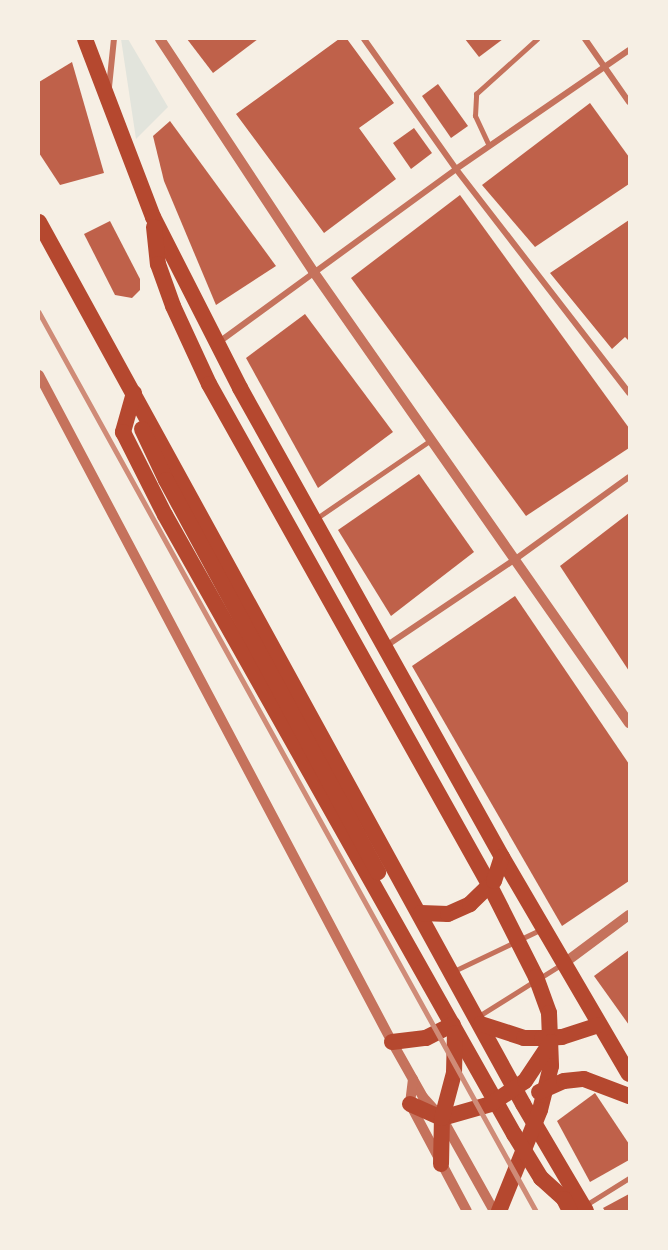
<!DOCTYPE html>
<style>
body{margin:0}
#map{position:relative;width:668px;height:1250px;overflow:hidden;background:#f6efe4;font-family:"Roboto Condensed",sans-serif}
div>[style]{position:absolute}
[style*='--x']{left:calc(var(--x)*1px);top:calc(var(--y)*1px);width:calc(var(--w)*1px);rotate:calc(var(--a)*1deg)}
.green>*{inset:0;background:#e2e4dc}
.building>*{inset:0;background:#bf614a}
.service>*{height:4.5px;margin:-2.25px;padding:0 2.25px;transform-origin:2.25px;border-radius:2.25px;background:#c5725c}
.minor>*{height:6px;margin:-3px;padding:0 3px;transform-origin:3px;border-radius:3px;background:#c5725c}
.tertiary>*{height:10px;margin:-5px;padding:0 5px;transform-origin:5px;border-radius:5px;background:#c5725c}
.trunk>*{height:16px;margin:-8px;padding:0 8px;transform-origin:8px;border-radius:8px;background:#b5482f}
.rail>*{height:4.5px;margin:-2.25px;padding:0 2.25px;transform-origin:2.25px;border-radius:2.25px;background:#cf8b77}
span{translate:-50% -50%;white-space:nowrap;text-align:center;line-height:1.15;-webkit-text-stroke:4.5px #f6efe4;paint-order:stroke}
.frame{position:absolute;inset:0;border:40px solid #f6efe4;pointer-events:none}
</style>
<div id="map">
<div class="green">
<div style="clip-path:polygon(121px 39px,128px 39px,168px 107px,136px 139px)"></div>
</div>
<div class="building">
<div style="clip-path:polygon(187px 39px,258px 39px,213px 73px)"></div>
<div style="clip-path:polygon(339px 39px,347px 39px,394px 103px,359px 128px,396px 179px,324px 233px,236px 114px)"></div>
<div style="clip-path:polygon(465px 39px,503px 39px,479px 57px)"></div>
<div style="clip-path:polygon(72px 62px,104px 173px,60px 185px,39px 153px,39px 82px)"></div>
<div style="clip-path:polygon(438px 84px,468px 126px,451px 138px,422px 96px)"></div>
<div style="clip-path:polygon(590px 103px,629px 157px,629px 184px,535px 247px,482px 185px)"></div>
<div style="clip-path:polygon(170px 121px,276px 266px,216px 305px,164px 181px,153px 136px)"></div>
<div style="clip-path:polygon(414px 128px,432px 153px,411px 169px,393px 143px)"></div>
<div style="clip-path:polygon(460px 195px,629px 428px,629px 448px,526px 516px,351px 278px)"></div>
<div style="clip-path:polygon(629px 220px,629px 341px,625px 337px,612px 349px,550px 273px)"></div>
<div style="clip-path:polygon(110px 221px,140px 279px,140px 290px,132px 298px,115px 295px,84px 234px)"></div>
<div style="clip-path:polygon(305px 314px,393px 432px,318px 488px,246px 358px)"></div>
<div style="clip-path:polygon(419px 474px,474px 552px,391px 616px,338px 530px)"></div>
<div style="clip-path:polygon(629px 513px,629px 671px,560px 566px)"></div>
<div style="clip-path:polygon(515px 596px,629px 764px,629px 881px,562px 926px,412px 666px)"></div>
<div style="clip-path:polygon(629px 950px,629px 1025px,594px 976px)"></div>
<div style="clip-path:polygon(595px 1093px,629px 1144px,629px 1160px,590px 1182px,557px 1121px)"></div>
<div style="clip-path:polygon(629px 1194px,629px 1211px,605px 1211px,603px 1208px)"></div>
</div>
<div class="service">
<div style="--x:489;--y:146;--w:33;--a:-115"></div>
<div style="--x:475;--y:116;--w:22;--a:-87"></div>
<div style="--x:476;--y:94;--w:82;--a:-42"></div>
<div style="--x:317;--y:518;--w:138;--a:-34.4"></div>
<div style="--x:454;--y:971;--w:98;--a:-25.5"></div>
<div style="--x:540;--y:978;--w:25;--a:-32"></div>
<div style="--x:479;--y:1016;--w:64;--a:-32.2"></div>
<div style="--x:586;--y:1205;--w:51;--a:-32.1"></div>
</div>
<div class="minor">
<div style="--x:364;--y:39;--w:159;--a:54.7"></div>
<div style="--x:456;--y:169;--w:283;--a:52.3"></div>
<div style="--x:585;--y:39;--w:77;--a:55.1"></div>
<div style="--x:109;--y:87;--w:48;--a:-84.1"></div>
<div style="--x:219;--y:342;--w:293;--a:-36.1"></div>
<div style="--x:456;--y:169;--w:210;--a:-34.5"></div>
<div style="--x:386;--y:646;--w:158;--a:-33.9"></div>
<div style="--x:517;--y:558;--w:138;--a:-35.9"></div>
</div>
<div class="tertiary">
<div style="--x:160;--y:39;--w:278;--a:56.6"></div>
<div style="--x:313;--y:271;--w:552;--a:55.04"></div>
<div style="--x:39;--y:375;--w:755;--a:62.11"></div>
<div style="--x:392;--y:1042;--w:63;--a:60.6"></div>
<div style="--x:423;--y:1097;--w:28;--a:48"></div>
<div style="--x:442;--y:1118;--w:107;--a:60.8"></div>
<div style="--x:563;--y:964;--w:82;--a:-36.6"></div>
<div style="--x:413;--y:1079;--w:25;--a:97"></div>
<div style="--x:410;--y:1104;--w:121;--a:62"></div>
</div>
<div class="trunk">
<div style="--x:85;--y:39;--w:191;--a:69.1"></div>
<div style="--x:153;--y:217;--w:192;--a:63"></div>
<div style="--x:240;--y:388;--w:537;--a:60.81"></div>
<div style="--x:502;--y:857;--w:251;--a:59.7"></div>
<div style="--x:39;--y:222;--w:1006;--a:61.24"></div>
<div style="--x:523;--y:1104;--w:124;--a:59.5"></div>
<div style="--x:154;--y:227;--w:37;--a:84"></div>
<div style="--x:158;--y:264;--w:45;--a:70.3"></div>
<div style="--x:173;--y:306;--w:86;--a:65.2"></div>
<div style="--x:209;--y:384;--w:575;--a:60.76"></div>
<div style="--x:490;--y:886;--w:102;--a:63.2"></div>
<div style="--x:536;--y:977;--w:38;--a:70"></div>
<div style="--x:549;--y:1013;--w:53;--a:87.8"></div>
<div style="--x:551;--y:1066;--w:45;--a:104"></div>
<div style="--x:540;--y:1110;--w:109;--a:112.1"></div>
<div style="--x:134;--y:393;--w:41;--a:105.8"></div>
<div style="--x:123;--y:432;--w:93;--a:63.2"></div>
<div style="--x:165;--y:515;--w:711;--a:60.59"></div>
<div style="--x:514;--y:1134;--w:52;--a:58.5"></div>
<div style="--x:541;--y:1178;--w:31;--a:42"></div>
<div style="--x:564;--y:1199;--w:13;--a:63"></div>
<div style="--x:142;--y:429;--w:56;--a:64.8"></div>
<div style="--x:166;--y:480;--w:446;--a:61.6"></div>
<div style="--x:421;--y:913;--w:27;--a:2"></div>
<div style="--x:448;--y:914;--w:24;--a:-24"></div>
<div style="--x:470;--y:904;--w:33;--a:-44"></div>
<div style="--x:494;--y:881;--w:25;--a:-72"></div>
<div style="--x:481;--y:1024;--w:45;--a:18"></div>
<div style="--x:524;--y:1038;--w:18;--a:0"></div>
<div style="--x:542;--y:1038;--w:20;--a:-3"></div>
<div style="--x:562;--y:1037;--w:38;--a:-18"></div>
<div style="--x:392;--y:1042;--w:34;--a:-7"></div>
<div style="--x:426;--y:1038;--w:30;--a:-27"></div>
<div style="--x:539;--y:1092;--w:27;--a:-24"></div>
<div style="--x:564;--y:1081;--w:20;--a:-6"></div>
<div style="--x:584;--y:1079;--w:48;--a:20.7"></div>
<div style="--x:410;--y:1104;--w:35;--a:24"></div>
<div style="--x:442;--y:1118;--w:51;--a:-15.9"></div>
<div style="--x:491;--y:1104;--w:41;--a:-34.1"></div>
<div style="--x:525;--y:1081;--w:47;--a:-56.3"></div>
<div style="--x:441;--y:1164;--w:46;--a:-88.8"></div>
<div style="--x:442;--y:1118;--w:47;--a:-75.1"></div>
<div style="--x:454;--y:1073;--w:40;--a:-88.6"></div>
</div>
<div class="rail">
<div style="--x:39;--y:312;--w:1027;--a:61.06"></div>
</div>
<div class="frame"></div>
</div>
